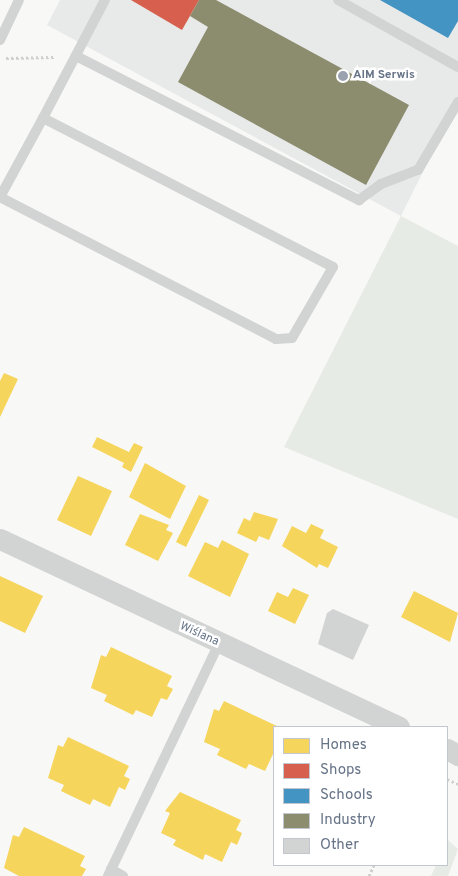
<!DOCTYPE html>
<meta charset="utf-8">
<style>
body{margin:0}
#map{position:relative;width:458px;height:876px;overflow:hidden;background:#f8f8f7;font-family:Overpass,sans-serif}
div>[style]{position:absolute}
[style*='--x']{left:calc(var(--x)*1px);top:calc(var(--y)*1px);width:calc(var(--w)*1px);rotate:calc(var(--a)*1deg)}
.built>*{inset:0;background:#e8e9e9}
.green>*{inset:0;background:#e7ebe5}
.homes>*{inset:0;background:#f6d55c}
.shops>*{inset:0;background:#d6604d}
.schools>*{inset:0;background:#4393c3}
.industry>*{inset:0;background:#8c8c6e}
.building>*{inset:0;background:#d2d3d3}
.path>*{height:3px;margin-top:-1.5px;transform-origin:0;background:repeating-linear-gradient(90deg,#cfcfd0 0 2.5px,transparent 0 5px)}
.service>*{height:10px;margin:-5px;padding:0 5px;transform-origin:5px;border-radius:5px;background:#d2d3d3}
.minor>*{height:21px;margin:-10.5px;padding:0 10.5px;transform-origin:10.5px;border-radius:10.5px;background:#d2d3d3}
.dots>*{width:14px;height:14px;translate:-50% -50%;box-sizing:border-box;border:2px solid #fff;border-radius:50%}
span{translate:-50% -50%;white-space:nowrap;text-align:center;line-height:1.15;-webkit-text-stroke:5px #fff;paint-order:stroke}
.poi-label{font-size:12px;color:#677488;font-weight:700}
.left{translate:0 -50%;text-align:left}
.street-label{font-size:12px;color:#677488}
.legend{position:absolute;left:273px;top:726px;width:175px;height:140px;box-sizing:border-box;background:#fff;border:1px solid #c2c7cf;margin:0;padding:6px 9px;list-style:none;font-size:15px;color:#677488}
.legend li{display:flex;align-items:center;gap:10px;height:25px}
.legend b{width:25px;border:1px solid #c2c7cf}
</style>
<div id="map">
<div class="built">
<div style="clip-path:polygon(60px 0,458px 0,458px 101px,401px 216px,47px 25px)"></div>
</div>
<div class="green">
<div style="clip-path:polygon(401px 216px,458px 246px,458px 519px,284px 447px)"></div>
<div style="clip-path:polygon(448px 840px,458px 849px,448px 876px,431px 876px,436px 865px,447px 865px)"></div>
</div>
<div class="homes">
<div style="clip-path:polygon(4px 373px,18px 379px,0 417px,0 381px)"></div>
<div style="clip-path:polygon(97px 437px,129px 452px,134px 443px,143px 447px,131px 472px,122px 467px,124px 463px,92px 447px)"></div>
<div style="clip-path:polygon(145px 463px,186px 486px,170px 519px,129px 497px)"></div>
<div style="clip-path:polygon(78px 476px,112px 491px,91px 536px,57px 520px)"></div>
<div style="clip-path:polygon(199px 495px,209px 500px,186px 547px,176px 542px)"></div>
<div style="clip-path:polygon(254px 512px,278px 519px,269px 540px,259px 536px,256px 542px,237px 533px,244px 518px,250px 521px)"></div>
<div style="clip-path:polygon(140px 514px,169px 525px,166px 530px,173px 533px,158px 561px,125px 545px)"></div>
<div style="clip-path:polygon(311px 524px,324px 530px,320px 538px,338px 547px,328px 568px,319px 564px,317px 568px,282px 546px,292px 526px,306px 533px)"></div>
<div style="clip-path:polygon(222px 540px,249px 554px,230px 597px,188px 576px,205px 542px,218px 548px)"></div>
<div style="clip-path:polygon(0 576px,43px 596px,25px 633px,0 621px)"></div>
<div style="clip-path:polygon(293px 588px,309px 595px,295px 624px,268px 611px,277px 592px,288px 597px)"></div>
<div style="clip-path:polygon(414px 591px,458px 613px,450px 642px,401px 617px)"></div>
<div style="clip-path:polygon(111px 647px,172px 676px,167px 686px,173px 689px,167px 700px,161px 698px,152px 717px,136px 710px,133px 715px,104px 701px,107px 695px,91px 688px,101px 655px,106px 657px)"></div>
<div style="clip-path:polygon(224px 701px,279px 727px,274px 727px,274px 752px,265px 771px,249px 764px,246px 769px,217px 755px,220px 749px,204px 742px,214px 709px,219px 711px)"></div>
<div style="clip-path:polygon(68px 737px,129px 766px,124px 776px,130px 779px,125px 790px,119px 787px,110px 807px,93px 799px,90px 805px,61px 791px,64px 785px,48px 778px,58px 745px,63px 747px)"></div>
<div style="clip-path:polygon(180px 792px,241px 820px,236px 830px,242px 833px,237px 845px,231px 842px,222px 862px,205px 854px,203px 860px,173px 845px,176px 840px,161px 833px,170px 813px,165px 811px)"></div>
<div style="clip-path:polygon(24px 827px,85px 856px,80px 866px,86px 869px,82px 876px,19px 876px,4px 868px,13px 835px,19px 837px)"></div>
</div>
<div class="shops">
<div style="clip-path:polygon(131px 0,199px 0,182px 30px)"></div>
</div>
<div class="schools">
<div style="clip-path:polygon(380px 0,458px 0,458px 21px,448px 38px)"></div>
</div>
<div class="industry">
<div style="clip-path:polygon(199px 0,216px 0,409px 105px,366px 185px,178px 82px,208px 27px,190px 16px)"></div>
</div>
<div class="building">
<div style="clip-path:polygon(333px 609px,369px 625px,353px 660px,318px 644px,327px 613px)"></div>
</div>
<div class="path">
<div style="--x:6;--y:58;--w:48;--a:-1.2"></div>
<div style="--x:447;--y:779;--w:12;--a:24"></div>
<div style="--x:369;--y:876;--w:12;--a:-66"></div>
</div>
<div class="service">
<div style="--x:338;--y:0;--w:137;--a:29.2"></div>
<div style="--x:0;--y:40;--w:44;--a:-64.6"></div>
<div style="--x:76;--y:56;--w:318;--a:27"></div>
<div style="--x:359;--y:200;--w:27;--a:-36"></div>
<div style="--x:381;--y:184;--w:40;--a:-21"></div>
<div style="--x:418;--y:170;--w:79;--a:-59.5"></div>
<div style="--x:43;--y:118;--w:133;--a:-62.3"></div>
<div style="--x:0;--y:197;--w:90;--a:-61.4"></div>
<div style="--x:43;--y:118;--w:326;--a:27.2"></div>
<div style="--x:333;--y:267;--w:82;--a:120"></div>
<div style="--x:292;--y:338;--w:16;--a:176"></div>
<div style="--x:276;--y:339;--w:310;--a:-152.8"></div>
<div style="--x:111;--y:869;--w:14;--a:30"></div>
<div style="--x:108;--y:876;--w:258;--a:-64.5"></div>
</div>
<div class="minor">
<div style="--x:0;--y:539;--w:441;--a:25.2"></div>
<div style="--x:447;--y:749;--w:13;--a:29"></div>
</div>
<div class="dots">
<div style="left:343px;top:76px;background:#9aa2af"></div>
</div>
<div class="poi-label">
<span class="left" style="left:353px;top:76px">AIM Serwis</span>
</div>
<div class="street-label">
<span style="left:199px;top:635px;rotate:24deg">Wiślana</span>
</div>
<ul class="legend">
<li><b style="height:14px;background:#f6d55c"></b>Homes</li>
<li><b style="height:14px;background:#d6604d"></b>Shops</li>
<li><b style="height:14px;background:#4393c3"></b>Schools</li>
<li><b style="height:14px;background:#8c8c6e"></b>Industry</li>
<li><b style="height:14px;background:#d2d3d3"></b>Other</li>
</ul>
</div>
